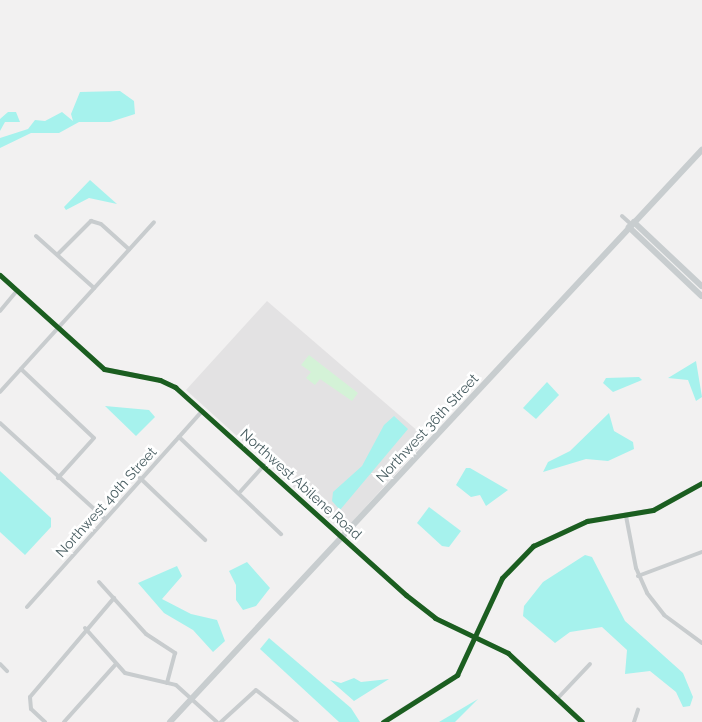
<!DOCTYPE html>
<style>
body{margin:0}
#map{position:relative;width:702px;height:722px;overflow:hidden;background:#f2f1f1;font-family:Raleway,sans-serif}
div>[style]{position:absolute}
[style*='--x']{left:calc(var(--x)*1px);top:calc(var(--y)*1px);width:calc(var(--w)*1px);rotate:calc(var(--a)*1deg)}
.education>*{inset:0;background:#e3e2e3}
.green>*{inset:0;background:#d4f2d7}
.water>*{inset:0;background:#a6f2ed}
.street>*{height:4px;margin:-2px;padding:0 2px;transform-origin:2px;border-radius:2px;background:#c8ccce}
.secondary>*{height:5.5px;margin:-2.75px;padding:0 2.75px;transform-origin:2.75px;border-radius:2.75px;background:#c8cdcf}
.cycleway>*{height:5px;margin:-2.5px;padding:0 2.5px;transform-origin:2.5px;border-radius:2.5px;background:#1b5e20}
span{translate:-50% -50%;white-space:nowrap;text-align:center;line-height:1.15;-webkit-text-stroke:5px #fff;paint-order:stroke}
.street-label{font-size:14px;color:#465b5f}
</style>
<div id="map">
<div class="education">
<div style="clip-path:polygon(267px 301px,427px 439px,343px 532px,186px 390px)"></div>
</div>
<div class="green">
<div style="clip-path:polygon(309px 355px,358px 393px,352px 401px,320px 379px,315px 385px,306px 378px,311px 372px,301px 365px)"></div>
</div>
<div class="water">
<div style="clip-path:polygon(120px 91px,134px 101px,135px 114px,110px 122px,79px 122px,59px 133px,31px 133px,0 148px,0 138px,28px 129px,35px 120px,45px 121px,62px 112px,73px 121px,71px 114px,80px 92px)"></div>
<div style="clip-path:polygon(8px 112px,16px 112px,20px 122px,5px 122px,0 131px,0 119px)"></div>
<div style="clip-path:polygon(90px 180px,117px 204px,89px 198px,66px 210px,64px 207px)"></div>
<div style="clip-path:polygon(696px 361px,702px 397px,696px 401px,688px 380px,668px 378px)"></div>
<div style="clip-path:polygon(639px 377px,642px 380px,613px 392px,603px 383px,606px 378px)"></div>
<div style="clip-path:polygon(547px 382px,559px 395px,536px 419px,523px 408px)"></div>
<div style="clip-path:polygon(105px 406px,149px 410px,155px 417px,136px 436px)"></div>
<div style="clip-path:polygon(609px 413px,614px 431px,633px 442px,634px 449px,608px 461px,586px 459px,543px 472px,548px 462px,570px 451px)"></div>
<div style="clip-path:polygon(394px 416px,408px 429px,340px 510px,332px 501px,333px 492px,362px 466px,384px 425px)"></div>
<div style="clip-path:polygon(466px 468px,470px 468px,508px 490px,486px 506px,480px 495px,471px 497px,456px 485px)"></div>
<div style="clip-path:polygon(0 471px,51px 518px,51px 527px,25px 555px,0 532px)"></div>
<div style="clip-path:polygon(429px 507px,461px 531px,449px 547px,442px 546px,417px 523px)"></div>
<div style="clip-path:polygon(585px 555px,592px 557px,625px 621px,683px 673px,693px 697px,690px 706px,683px 707px,676px 692px,650px 671px,625px 674px,627px 650px,602px 627px,570px 632px,555px 643px,523px 616px,524px 606px,543px 582px)"></div>
<div style="clip-path:polygon(247px 562px,270px 588px,256px 606px,243px 610px,236px 600px,236px 585px,229px 571px)"></div>
<div style="clip-path:polygon(177px 566px,182px 576px,162px 599px,191px 614px,217px 620px,225px 641px,213px 652px,193px 630px,164px 613px,138px 583px)"></div>
<div style="clip-path:polygon(269px 638px,351px 708px,360px 722px,339px 722px,260px 649px)"></div>
<div style="clip-path:polygon(354px 678px,361px 682px,389px 679px,354px 701px,330px 680px,341px 683px)"></div>
<div style="clip-path:polygon(478px 699px,455px 722px,439px 722px)"></div>
</div>
<div class="street">
<div style="--x:622;--y:216;--w:13;--a:42"></div>
<div style="--x:36;--y:236;--w:78;--a:41.9"></div>
<div style="--x:58;--y:254;--w:47;--a:-45"></div>
<div style="--x:91;--y:221;--w:10;--a:17"></div>
<div style="--x:101;--y:224;--w:38;--a:42"></div>
<div style="--x:0;--y:275;--w:140;--a:42.1"></div>
<div style="--x:104;--y:369;--w:57;--a:11.1"></div>
<div style="--x:160;--y:380;--w:17;--a:25"></div>
<div style="--x:175;--y:387;--w:311;--a:42"></div>
<div style="--x:406;--y:595;--w:37;--a:38"></div>
<div style="--x:435;--y:618;--w:81;--a:25.6"></div>
<div style="--x:508;--y:653;--w:101;--a:43"></div>
<div style="--x:0;--y:311;--w:26;--a:-50"></div>
<div style="--x:21;--y:369;--w:100;--a:43.4"></div>
<div style="--x:94;--y:438;--w:54;--a:132"></div>
<div style="--x:0;--y:392;--w:229;--a:-47.8"></div>
<div style="--x:0;--y:423;--w:141;--a:42.4"></div>
<div style="--x:179;--y:437;--w:141;--a:43.6"></div>
<div style="--x:140;--y:478;--w:90;--a:43.6"></div>
<div style="--x:240;--y:492;--w:36;--a:-48"></div>
<div style="--x:626;--y:516;--w:53;--a:79.1"></div>
<div style="--x:636;--y:568;--w:27;--a:66"></div>
<div style="--x:647;--y:593;--w:28;--a:52"></div>
<div style="--x:664;--y:615;--w:47;--a:36.4"></div>
<div style="--x:638;--y:576;--w:68;--a:-20.6"></div>
<div style="--x:99;--y:582;--w:70;--a:47.9"></div>
<div style="--x:146;--y:634;--w:35;--a:33"></div>
<div style="--x:175;--y:653;--w:31;--a:105"></div>
<div style="--x:27;--y:607;--w:263;--a:-48.2"></div>
<div style="--x:85;--y:628;--w:60;--a:48.4"></div>
<div style="--x:125;--y:673;--w:52;--a:13.2"></div>
<div style="--x:176;--y:685;--w:55;--a:42.1"></div>
<div style="--x:0;--y:664;--w:10;--a:45"></div>
<div style="--x:557;--y:699;--w:48;--a:-46.7"></div>
<div style="--x:45;--y:722;--w:19;--a:-137"></div>
<div style="--x:31;--y:709;--w:12;--a:-95"></div>
<div style="--x:30;--y:697;--w:130;--a:-49.7"></div>
<div style="--x:64;--y:722;--w:78;--a:-48.1"></div>
<div style="--x:221;--y:722;--w:47;--a:-42.4"></div>
<div style="--x:256;--y:690;--w:52;--a:38"></div>
<div style="--x:383;--y:722;--w:88;--a:-32.4"></div>
<div style="--x:457;--y:675;--w:107;--a:-65.1"></div>
<div style="--x:502;--y:578;--w:45;--a:-45.9"></div>
<div style="--x:533;--y:546;--w:60;--a:-24.8"></div>
<div style="--x:587;--y:521;--w:67;--a:-9.5"></div>
<div style="--x:653;--y:510;--w:56;--a:-28.9"></div>
<div style="--x:634;--y:722;--w:13;--a:-72"></div>
</div>
<div class="secondary">
<div style="--x:634;--y:222;--w:93;--a:43.3"></div>
<div style="--x:629;--y:227;--w:100;--a:43.4"></div>
<div style="--x:170;--y:722;--w:781;--a:-47.08"></div>
</div>
<div class="cycleway">
<div style="--x:0;--y:275;--w:140;--a:42.1"></div>
<div style="--x:104;--y:369;--w:57;--a:11.1"></div>
<div style="--x:160;--y:380;--w:17;--a:25"></div>
<div style="--x:175;--y:387;--w:311;--a:42"></div>
<div style="--x:406;--y:595;--w:37;--a:38"></div>
<div style="--x:435;--y:618;--w:81;--a:25.6"></div>
<div style="--x:508;--y:653;--w:101;--a:43"></div>
<div style="--x:383;--y:722;--w:88;--a:-32.4"></div>
<div style="--x:457;--y:675;--w:107;--a:-65.1"></div>
<div style="--x:502;--y:578;--w:45;--a:-45.9"></div>
<div style="--x:533;--y:546;--w:60;--a:-24.8"></div>
<div style="--x:587;--y:521;--w:67;--a:-9.5"></div>
<div style="--x:653;--y:510;--w:56;--a:-28.9"></div>
</div>
<div class="street-label">
<span style="left:427px;top:428px;rotate:-47deg">Northwest 36th Street</span>
<span style="left:301px;top:484px;rotate:42deg">Northwest Abilene Road</span>
<span style="left:106px;top:502px;rotate:-48deg">Northwest 40th Street</span>
</div>
</div>
